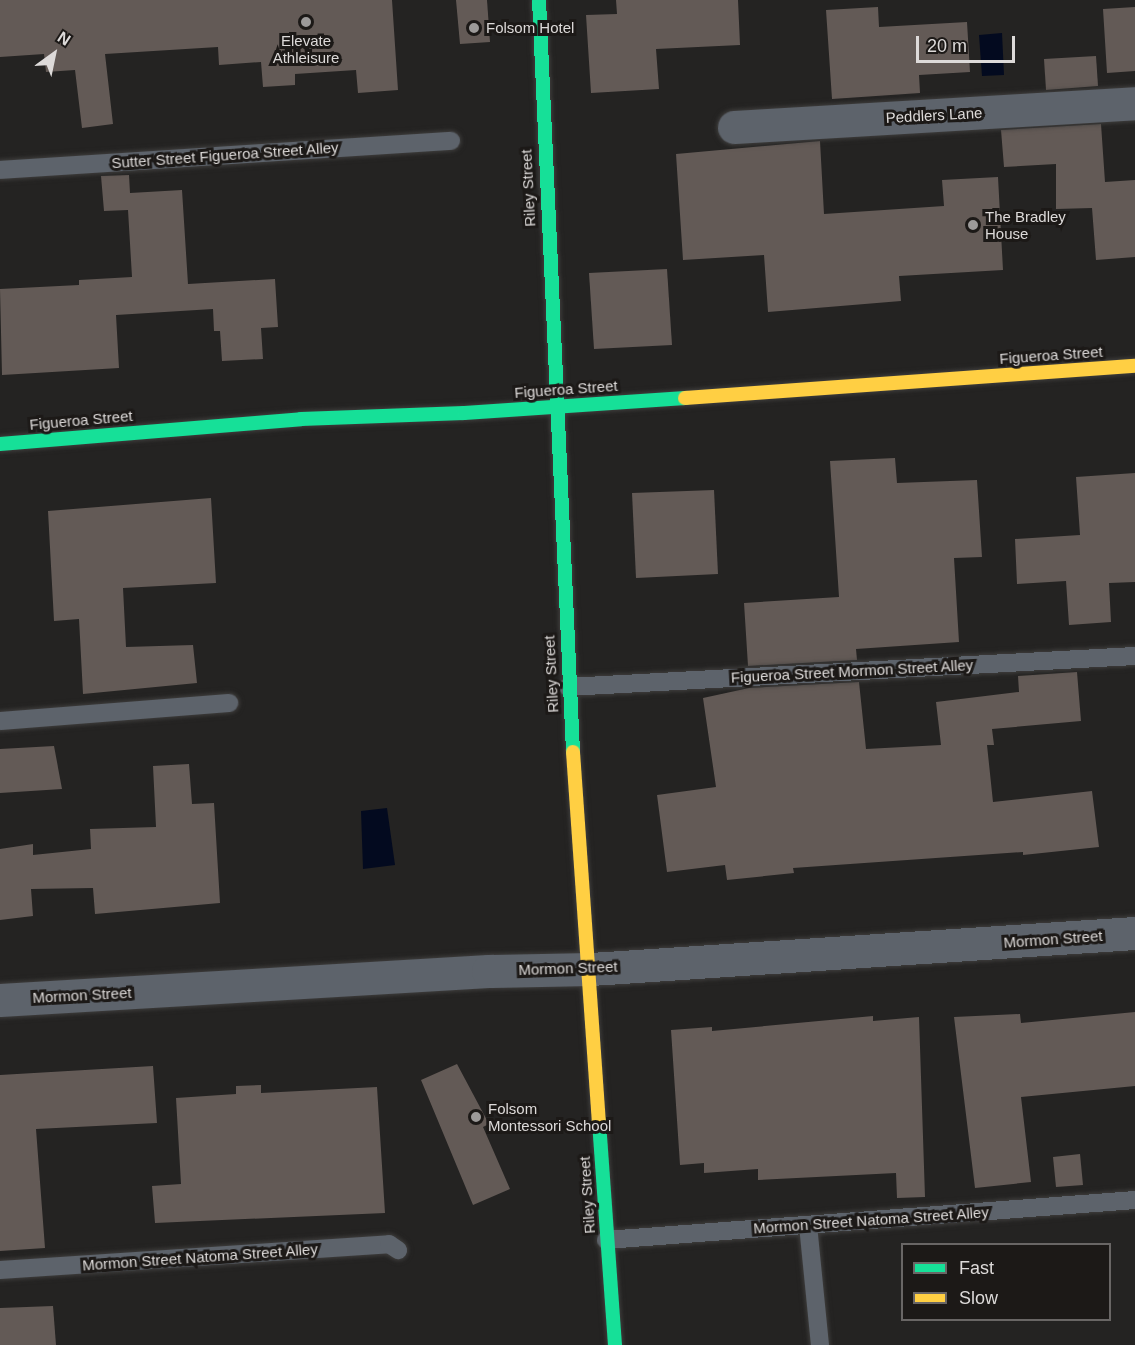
<!DOCTYPE html>
<style>
body{margin:0}
#map{position:relative;width:1135px;height:1345px;overflow:hidden;background:#242322;font-family:Helvetica,sans-serif}
div>[style]{position:absolute}
[style*='--x']{left:calc(var(--x)*1px);top:calc(var(--y)*1px);width:calc(var(--w)*1px);rotate:calc(var(--a)*1deg)}
.water>*{inset:0;background:#030a1f}
.building>*{inset:0;background:#635a56}
.roads{filter:drop-shadow(0 0 2px #3e3d3c) drop-shadow(0 0 2px #3e3d3c)}
.lane>*{height:18px;margin:-9px;padding:0 9px;transform-origin:9px;border-radius:9px;background:#5d636b}
.street>*{height:33px;margin:-16.5px;padding:0 16.5px;transform-origin:16.5px;border-radius:16.5px;background:#5d636b}
.fast>*{height:14px;margin:-7px;padding:0 7px;transform-origin:7px;border-radius:7px;background:#16e098}
.slow>*{height:14px;margin:-7px;padding:0 7px;transform-origin:7px;border-radius:7px;background:#ffcf43}
.dots>*{width:16px;height:16px;translate:-50% -50%;box-sizing:border-box;border:3px solid #1c1917;border-radius:50%}
span{translate:-50% -50%;white-space:nowrap;text-align:center;line-height:1.15;-webkit-text-stroke:6px #1c1917;paint-order:stroke}
.poi-label{font-size:15px;color:#dddad9}
.left{translate:0 -50%;text-align:left}
.street-label{font-size:15px;color:#dddad9}
.legend{position:absolute;left:901px;top:1243px;width:210px;height:78px;box-sizing:border-box;background:#1c1917;border:2px solid #696665;margin:0;padding:8px 10px;list-style:none;font-size:18px;color:#dddad9}
.legend li{display:flex;align-items:center;gap:12px;height:30px}
.legend b{width:30px;border:2px solid #696665}
.north{position:absolute;left:24px;top:24px;width:60px;height:60px;-webkit-text-stroke:4px #1c1917;paint-order:stroke;rotate:33deg;font-size:16px;font-weight:700;line-height:24px;text-align:center;color:#dddad9}
.north::after{content:'';display:block;margin:auto;width:21px;height:27px;background:#dddad9;clip-path:polygon(50% 0,100% 100%,50% 72%,0 100%)}
.scale{position:absolute;left:916px;top:36px;width:99px;height:27px;box-sizing:border-box;border:3px solid #dddad9;border-top:0;padding-left:8px;font-size:18px;line-height:21px;white-space:nowrap;color:#dddad9;-webkit-text-stroke:4px #1c1917;paint-order:stroke}
</style>
<div id="map">
<div class="water">
<div style="clip-path:polygon(1002px 33px,1004px 75px,982px 76px,979px 35px)"></div>
<div style="clip-path:polygon(387px 808px,395px 865px,363px 869px,361px 811px)"></div>
</div>
<div class="building">
<div style="clip-path:polygon(0 0,392px 0,398px 90px,358px 93px,356px 70px,295px 74px,295px 85px,263px 87px,261px 62px,219px 65px,218px 47px,105px 54px,113px 124px,82px 128px,75px 70px,46px 72px,44px 54px,0 57px)"></div>
<div style="clip-path:polygon(456px 0,487px 0,490px 42px,460px 44px)"></div>
<div style="clip-path:polygon(616px 0,738px 0,740px 45px,656px 49px,659px 89px,591px 93px,586px 15px,617px 14px)"></div>
<div style="clip-path:polygon(878px 7px,879px 27px,967px 22px,970px 72px,919px 75px,920px 93px,832px 99px,826px 10px)"></div>
<div style="clip-path:polygon(1135px 7px,1135px 71px,1107px 73px,1103px 9px)"></div>
<div style="clip-path:polygon(1096px 56px,1098px 86px,1046px 90px,1044px 59px)"></div>
<div style="clip-path:polygon(1101px 124px,1105px 182px,1135px 180px,1135px 257px,1096px 260px,1092px 208px,1056px 209px,1056px 164px,1004px 167px,1001px 130px)"></div>
<div style="clip-path:polygon(820px 141px,824px 214px,944px 206px,942px 180px,998px 177px,1003px 270px,899px 276px,901px 301px,768px 312px,764px 255px,683px 260px,676px 154px)"></div>
<div style="clip-path:polygon(129px 175px,130px 193px,182px 190px,188px 284px,275px 279px,278px 327px,261px 328px,263px 359px,222px 361px,220px 331px,214px 331px,213px 309px,116px 315px,119px 368px,2px 375px,0 289px,79px 285px,79px 280px,132px 277px,128px 210px,104px 211px,101px 176px)"></div>
<div style="clip-path:polygon(667px 269px,672px 345px,594px 349px,589px 273px)"></div>
<div style="clip-path:polygon(895px 458px,897px 483px,977px 480px,982px 557px,954px 558px,959px 642px,856px 649px,857px 660px,748px 666px,744px 603px,839px 597px,830px 461px)"></div>
<div style="clip-path:polygon(1135px 473px,1135px 582px,1109px 583px,1111px 622px,1069px 625px,1066px 581px,1017px 584px,1015px 539px,1080px 535px,1076px 477px)"></div>
<div style="clip-path:polygon(714px 490px,718px 574px,636px 578px,632px 493px)"></div>
<div style="clip-path:polygon(211px 498px,216px 583px,123px 588px,126px 647px,193px 645px,197px 683px,83px 694px,79px 619px,54px 621px,48px 511px)"></div>
<div style="clip-path:polygon(1077px 672px,1081px 721px,992px 729px,994px 745px,987px 745px,993px 802px,1092px 791px,1099px 847px,1023px 855px,1023px 852px,793px 868px,794px 873px,727px 880px,725px 865px,667px 872px,657px 795px,716px 787px,703px 698px,749px 688px,859px 682px,866px 749px,941px 745px,936px 702px,1019px 692px,1018px 676px)"></div>
<div style="clip-path:polygon(54px 746px,62px 789px,0 793px,0 749px)"></div>
<div style="clip-path:polygon(189px 764px,192px 804px,214px 803px,220px 903px,95px 914px,93px 888px,31px 889px,33px 916px,0 920px,0 849px,33px 844px,33px 855px,91px 849px,90px 829px,156px 827px,153px 766px)"></div>
<div style="clip-path:polygon(1135px 1012px,1135px 1086px,1021px 1097px,1031px 1182px,975px 1188px,954px 1017px,1020px 1014px,1021px 1023px)"></div>
<div style="clip-path:polygon(873px 1016px,873px 1021px,919px 1017px,925px 1197px,897px 1198px,896px 1173px,758px 1180px,758px 1169px,704px 1173px,704px 1163px,680px 1165px,671px 1030px,712px 1027px,712px 1031px)"></div>
<div style="clip-path:polygon(457px 1064px,489px 1124px,483px 1127px,510px 1189px,473px 1205px,421px 1080px)"></div>
<div style="clip-path:polygon(153px 1066px,157px 1123px,36px 1129px,45px 1248px,0 1251px,0 1075px)"></div>
<div style="clip-path:polygon(261px 1085px,261px 1093px,377px 1087px,385px 1213px,155px 1223px,152px 1186px,181px 1184px,176px 1098px,236px 1094px,236px 1086px)"></div>
<div style="clip-path:polygon(1080px 1154px,1083px 1185px,1056px 1187px,1053px 1157px)"></div>
<div style="clip-path:polygon(53px 1306px,56px 1345px,0 1345px,0 1308px)"></div>
</div>
<div class="roads">
<div class="lane">
<div style="--x:0;--y:170;--w:452;--a:-3.7"></div>
<div style="--x:568;--y:687;--w:568;--a:-3.13"></div>
<div style="--x:0;--y:721;--w:230;--a:-4.5"></div>
<div style="--x:808;--y:1225;--w:121;--a:84.3"></div>
<div style="--x:606;--y:1240;--w:531;--a:-4.32"></div>
<div style="--x:0;--y:1270;--w:390;--a:-3.8"></div>
<div style="--x:389;--y:1244;--w:11;--a:34"></div>
</div>
<div class="street">
<div style="--x:734;--y:127;--w:402;--a:-3.4"></div>
<div style="--x:0;--y:1000;--w:489;--a:-3.4"></div>
<div style="--x:488;--y:971;--w:103;--a:-1.1"></div>
<div style="--x:591;--y:969;--w:545;--a:-3.79"></div>
</div>
<div class="fast">
<div style="--x:539;--y:0;--w:753;--a:87.41"></div>
<div style="--x:0;--y:444;--w:302;--a:-4.7"></div>
<div style="--x:301;--y:419;--w:163;--a:-2.1"></div>
<div style="--x:464;--y:413;--w:222;--a:-3.9"></div>
<div style="--x:599;--y:1122;--w:224;--a:85.9"></div>
</div>
<div class="slow">
<div style="--x:685;--y:398;--w:451;--a:-4.1"></div>
<div style="--x:573;--y:752;--w:371;--a:86"></div>
</div>
</div>
<div class="dots">
<div style="left:306px;top:22px;background:#9c9a99"></div>
<div style="left:474px;top:28px;background:#9c9a99"></div>
<div style="left:973px;top:225px;background:#9c9a99"></div>
<div style="left:476px;top:1117px;background:#9c9a99"></div>
</div>
<div class="poi-label">
<span class="left" style="left:486px;top:28px">Folsom Hotel</span>
<span style="left:306px;top:49px">Elevate<br>Athleisure</span>
<span class="left" style="left:985px;top:225px">The Bradley<br>House</span>
<span class="left" style="left:488px;top:1117px">Folsom<br>Montessori School</span>
</div>
<div class="street-label">
<span style="left:934px;top:115px;rotate:-3deg">Peddlers Lane</span>
<span style="left:225px;top:155px;rotate:-4deg">Sutter Street Figueroa Street Alley</span>
<span style="left:528px;top:188px;rotate:-93deg">Riley Street</span>
<span style="left:1051px;top:355px;rotate:-4deg">Figueroa Street</span>
<span style="left:566px;top:389px;rotate:-4deg">Figueroa Street</span>
<span style="left:81px;top:420px;rotate:-5deg">Figueroa Street</span>
<span style="left:852px;top:671px;rotate:-3deg">Figueroa Street Mormon Street Alley</span>
<span style="left:551px;top:674px;rotate:-93deg">Riley Street</span>
<span style="left:1053px;top:939px;rotate:-4deg">Mormon Street</span>
<span style="left:568px;top:968px;rotate:-2deg">Mormon Street</span>
<span style="left:82px;top:995px;rotate:-3deg">Mormon Street</span>
<span style="left:587px;top:1195px;rotate:-94deg">Riley Street</span>
<span style="left:871px;top:1220px;rotate:-4deg">Mormon Street Natoma Street Alley</span>
<span style="left:200px;top:1257px;rotate:-4deg">Mormon Street Natoma Street Alley</span>
</div>
<ul class="legend">
<li><b style="height:8px;background:#16e098"></b>Fast</li>
<li><b style="height:8px;background:#ffcf43"></b>Slow</li>
</ul>
<div class="north">N</div>
<div class="scale">20 m</div>
</div>
